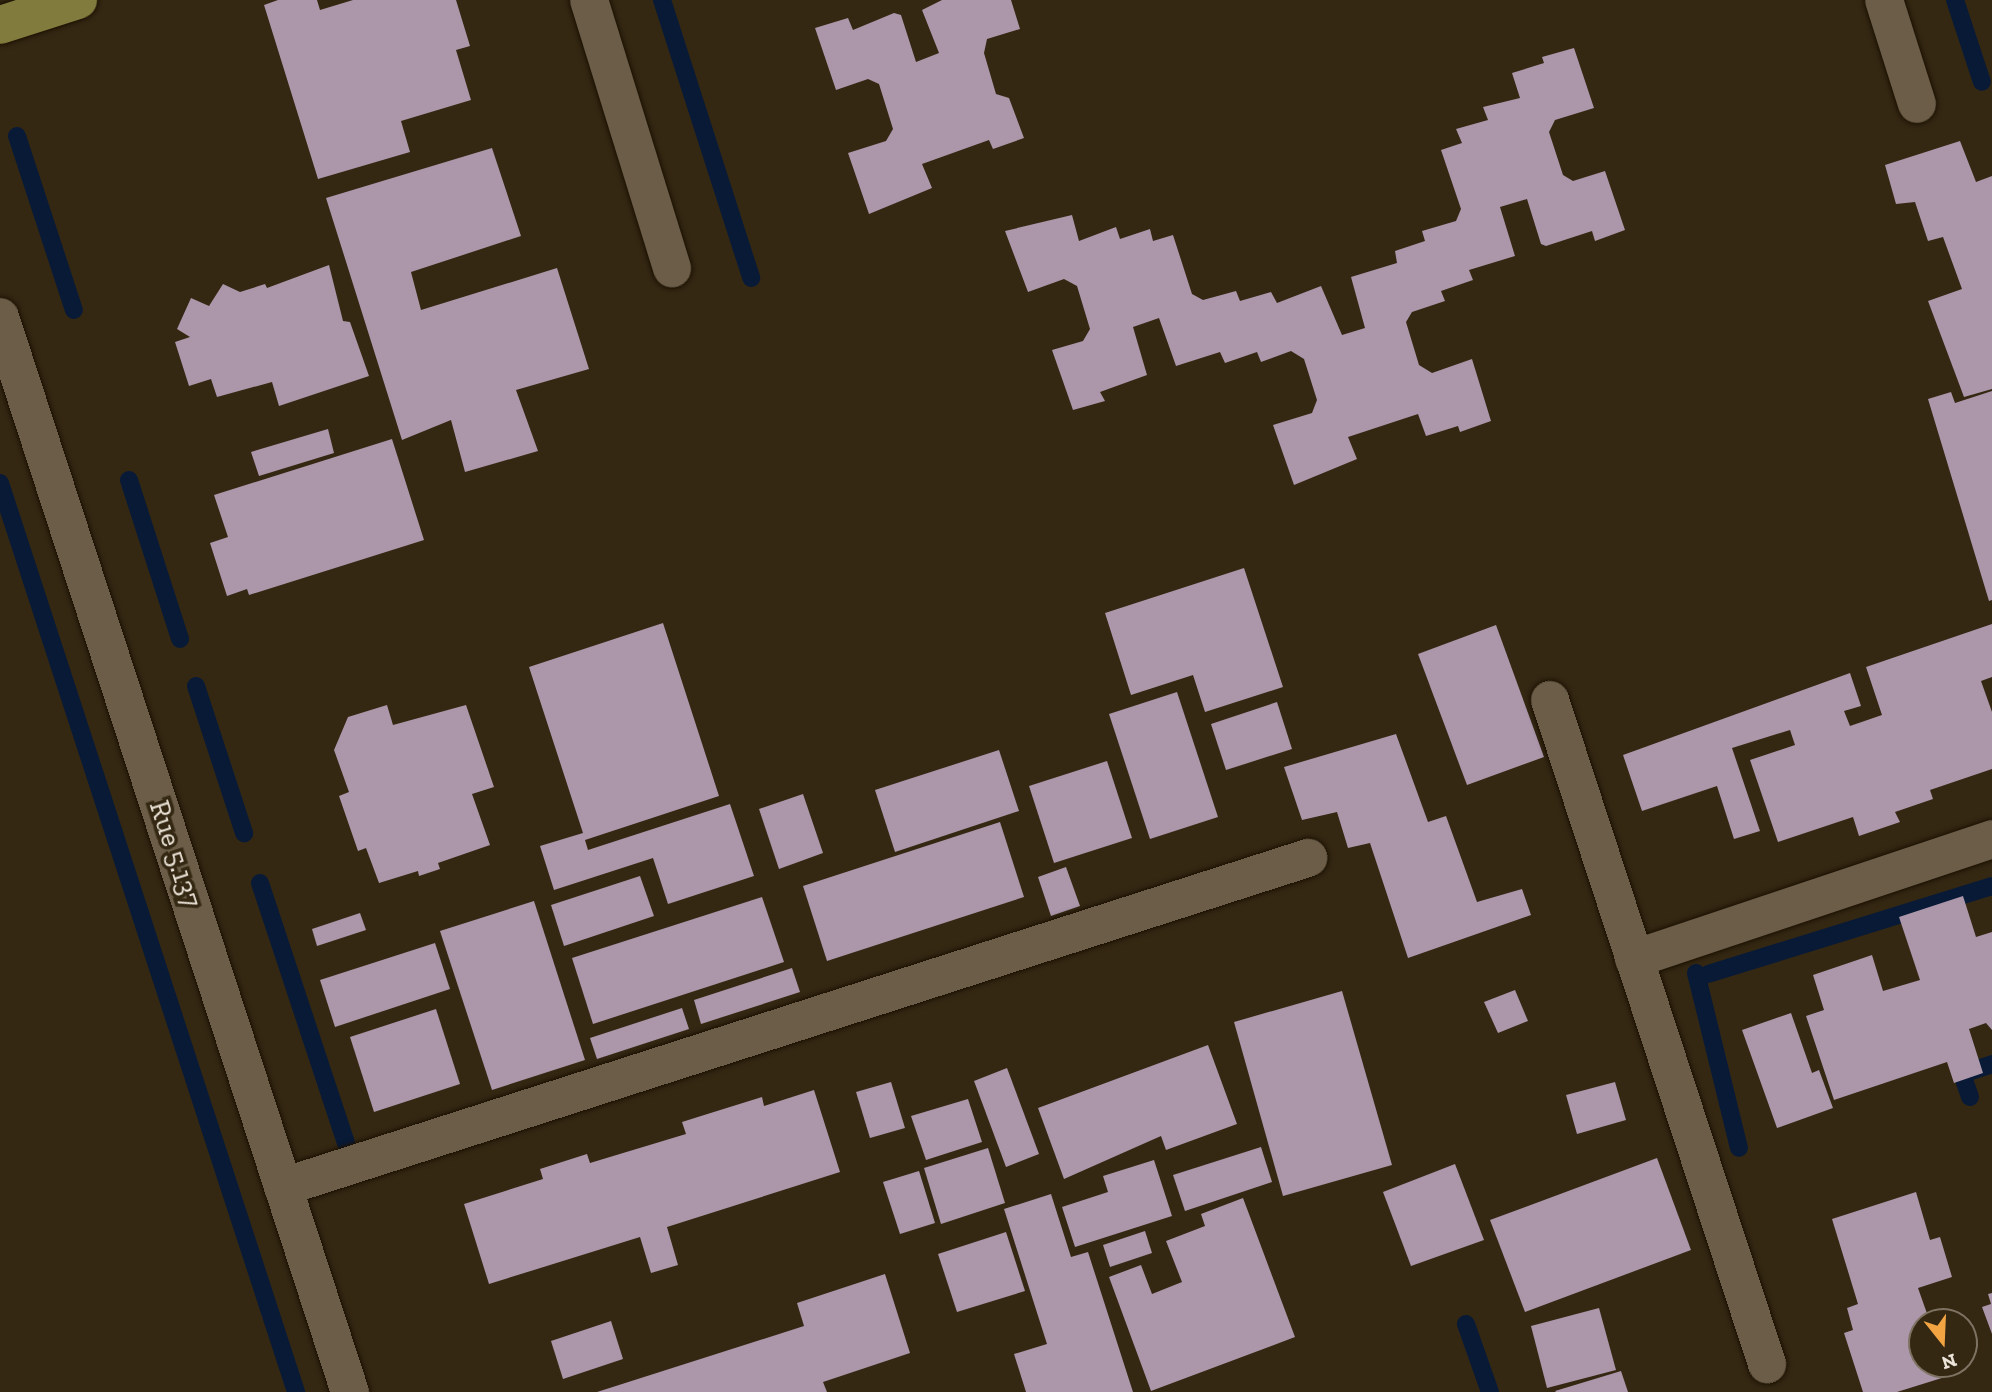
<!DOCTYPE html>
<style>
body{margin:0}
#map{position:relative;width:1992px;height:1392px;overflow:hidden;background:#342813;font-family:"Zilla Slab",serif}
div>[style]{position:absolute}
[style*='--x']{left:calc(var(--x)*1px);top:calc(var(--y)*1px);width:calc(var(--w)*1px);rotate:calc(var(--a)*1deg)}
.stream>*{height:18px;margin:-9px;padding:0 9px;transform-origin:9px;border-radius:9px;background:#091a37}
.building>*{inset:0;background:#ab96aa}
.roads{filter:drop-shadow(0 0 2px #1b1000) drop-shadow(0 0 2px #1b1000)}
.minor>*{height:38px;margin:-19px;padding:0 19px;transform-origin:19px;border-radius:19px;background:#6b5d47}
.major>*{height:38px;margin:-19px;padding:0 19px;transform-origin:19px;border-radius:19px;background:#817b3d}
span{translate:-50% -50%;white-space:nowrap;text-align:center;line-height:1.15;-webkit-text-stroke:7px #342813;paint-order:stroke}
.street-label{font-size:28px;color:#ece4d8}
.north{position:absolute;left:1908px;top:1308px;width:70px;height:70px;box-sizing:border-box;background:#342813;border:2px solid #7e7362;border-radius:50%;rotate:162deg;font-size:19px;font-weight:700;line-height:28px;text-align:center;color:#ece4d8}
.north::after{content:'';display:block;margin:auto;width:24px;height:32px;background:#f3a442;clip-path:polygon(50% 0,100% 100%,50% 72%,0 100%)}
</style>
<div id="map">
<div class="stream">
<div style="--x:662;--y:0;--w:292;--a:72.2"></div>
<div style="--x:1955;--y:0;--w:86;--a:71.8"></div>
<div style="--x:17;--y:136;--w:183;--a:71.9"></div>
<div style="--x:129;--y:480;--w:167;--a:72.2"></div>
<div style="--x:0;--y:483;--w:956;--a:71.96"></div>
<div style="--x:196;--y:686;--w:155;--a:71.9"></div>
<div style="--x:260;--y:883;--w:274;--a:71.7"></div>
<div style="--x:1696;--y:973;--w:180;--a:76.2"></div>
<div style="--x:1708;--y:974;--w:297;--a:-17.2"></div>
<div style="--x:1970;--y:1097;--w:24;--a:-109"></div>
<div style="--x:1962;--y:1074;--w:32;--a:-18"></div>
<div style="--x:1466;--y:1324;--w:72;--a:70.6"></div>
</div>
<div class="building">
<div style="clip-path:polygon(278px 0,317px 0,320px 10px,353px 0,456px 0,470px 46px,456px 50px,471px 100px,401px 121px,410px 152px,318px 179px,264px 5px)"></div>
<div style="clip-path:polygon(942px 0,1011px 0,1020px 29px,987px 39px,984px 53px,996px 94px,1009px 98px,1024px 138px,993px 149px,989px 140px,922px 164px,932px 188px,869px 214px,848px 153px,886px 141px,893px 129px,879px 84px,868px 79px,836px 90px,815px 28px,848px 18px,853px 30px,894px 13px,901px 15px,916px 62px,939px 53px,922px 10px)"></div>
<div style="clip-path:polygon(1574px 48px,1594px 108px,1555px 120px,1549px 132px,1563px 175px,1573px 181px,1605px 171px,1625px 230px,1595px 241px,1592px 231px,1546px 246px,1541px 244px,1527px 199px,1500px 207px,1515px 256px,1469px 270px,1473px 280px,1441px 291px,1445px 301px,1412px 312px,1406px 322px,1419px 365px,1432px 373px,1472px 359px,1491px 421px,1460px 432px,1458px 426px,1426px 436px,1418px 414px,1348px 437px,1357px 459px,1294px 485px,1273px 425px,1312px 413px,1317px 400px,1304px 359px,1291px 351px,1261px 362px,1257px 352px,1225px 363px,1220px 352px,1176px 366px,1159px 318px,1133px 327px,1147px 375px,1100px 392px,1105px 401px,1073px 410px,1052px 350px,1083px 341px,1090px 329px,1077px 286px,1064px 279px,1028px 292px,1005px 231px,1072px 215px,1079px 241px,1116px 227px,1120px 239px,1150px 229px,1153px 241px,1173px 235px,1192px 294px,1203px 300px,1236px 291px,1240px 301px,1271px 292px,1277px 303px,1321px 286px,1342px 335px,1365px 328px,1351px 277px,1397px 263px,1395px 251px,1425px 241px,1422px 231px,1456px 221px,1461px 209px,1441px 150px,1462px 143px,1456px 129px,1488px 120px,1483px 107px,1520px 98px,1512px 73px,1544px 63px,1542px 57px)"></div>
<div style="clip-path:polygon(1960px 141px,1976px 182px,1992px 176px,1992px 389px,1964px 397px,1928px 301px,1962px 289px,1943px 237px,1928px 241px,1915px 202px,1896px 204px,1885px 165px)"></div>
<div style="clip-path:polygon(492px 148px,521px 236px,411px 272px,421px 310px,557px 268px,589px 369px,516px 390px,538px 451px,465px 472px,451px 420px,402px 440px,326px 198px)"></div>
<div style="clip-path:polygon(329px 265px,343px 321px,350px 322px,369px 376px,279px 406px,272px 382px,217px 397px,211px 379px,189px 386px,175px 342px,190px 337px,177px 329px,191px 298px,209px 306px,223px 284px,240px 292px,265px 284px,267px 288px)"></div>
<div style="clip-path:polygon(1992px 391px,1992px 600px,1989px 601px,1928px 399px,1951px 392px,1955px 403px)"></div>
<div style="clip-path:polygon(328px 429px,334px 453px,259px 476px,251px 452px)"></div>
<div style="clip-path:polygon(392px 439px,424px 540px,249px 595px,247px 589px,227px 596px,210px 543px,228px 537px,214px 495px)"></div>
<div style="clip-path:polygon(1244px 568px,1283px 687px,1205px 712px,1193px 675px,1131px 695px,1105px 613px)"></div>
<div style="clip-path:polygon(663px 623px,719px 796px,585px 840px,588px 850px,730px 804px,754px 876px,668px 904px,653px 858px,554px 890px,540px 846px,583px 833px,529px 667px)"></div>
<div style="clip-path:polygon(1992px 624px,1992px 677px,1981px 681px,1992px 712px,1992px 769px,1930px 790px,1933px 799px,1895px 812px,1900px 822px,1859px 836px,1853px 817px,1778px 842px,1750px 760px,1795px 745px,1790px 730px,1732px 748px,1760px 831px,1734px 839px,1717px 786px,1642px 811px,1623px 755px,1850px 673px,1861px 706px,1844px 711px,1850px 726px,1882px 715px,1866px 667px)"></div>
<div style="clip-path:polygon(1496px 625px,1544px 757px,1467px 785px,1418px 654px)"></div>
<div style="clip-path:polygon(1177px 692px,1218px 817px,1150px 839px,1109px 714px)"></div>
<div style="clip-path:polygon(1277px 702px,1292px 749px,1226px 770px,1211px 724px)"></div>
<div style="clip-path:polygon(387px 705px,393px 725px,466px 705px,494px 787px,472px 794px,490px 845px,438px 863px,440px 869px,419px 876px,418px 871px,379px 883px,366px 848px,358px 851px,339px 796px,349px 792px,334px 750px,348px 717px)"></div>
<div style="clip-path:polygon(1396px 734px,1428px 822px,1446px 816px,1477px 902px,1522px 889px,1531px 915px,1408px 958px,1370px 843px,1348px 848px,1337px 812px,1302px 820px,1284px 767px)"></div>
<div style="clip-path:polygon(999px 750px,1019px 811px,895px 852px,875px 790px)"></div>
<div style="clip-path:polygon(1107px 761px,1132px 838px,1054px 863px,1029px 786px)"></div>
<div style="clip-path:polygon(803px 794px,823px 853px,779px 869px,759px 809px)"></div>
<div style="clip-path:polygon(1000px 822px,1024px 897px,827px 961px,803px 886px)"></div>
<div style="clip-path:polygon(1066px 867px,1080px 906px,1051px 916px,1038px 877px)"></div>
<div style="clip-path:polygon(640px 876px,654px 916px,564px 946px,551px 905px)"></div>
<div style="clip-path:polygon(1963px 896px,1976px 937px,1992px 932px,1992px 1030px,1986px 1023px,1969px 1029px,1983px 1073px,1954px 1083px,1947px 1062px,1834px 1100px,1806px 1016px,1824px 1010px,1813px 975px,1872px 955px,1883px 991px,1920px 980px,1899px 917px)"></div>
<div style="clip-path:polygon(762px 897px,784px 962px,593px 1024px,572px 958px)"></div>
<div style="clip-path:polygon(534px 901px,585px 1060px,492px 1090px,440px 931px)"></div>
<div style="clip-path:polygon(360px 913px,366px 930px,317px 946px,312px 929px)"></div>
<div style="clip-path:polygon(435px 943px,450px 989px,335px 1027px,320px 980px)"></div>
<div style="clip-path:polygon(792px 968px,800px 992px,701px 1024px,694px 1000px)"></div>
<div style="clip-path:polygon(1515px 990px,1528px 1021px,1498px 1033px,1484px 1002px)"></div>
<div style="clip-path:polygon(1342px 991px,1392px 1165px,1283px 1196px,1234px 1022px)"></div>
<div style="clip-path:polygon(682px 1008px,689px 1029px,597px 1059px,590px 1038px)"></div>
<div style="clip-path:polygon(436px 1009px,460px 1084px,374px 1112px,350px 1037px)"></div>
<div style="clip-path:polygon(1791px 1013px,1812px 1073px,1819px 1070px,1833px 1108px,1777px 1128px,1742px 1030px)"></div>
<div style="clip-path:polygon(1208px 1045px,1237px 1124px,1166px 1150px,1161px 1136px,1064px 1179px,1038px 1108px)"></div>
<div style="clip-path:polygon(1007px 1068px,1039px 1154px,1006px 1167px,974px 1081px)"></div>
<div style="clip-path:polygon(891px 1082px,905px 1128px,870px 1138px,856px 1092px)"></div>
<div style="clip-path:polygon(1615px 1082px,1626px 1120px,1577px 1134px,1566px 1095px)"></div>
<div style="clip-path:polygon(814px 1090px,840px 1172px,667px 1227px,678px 1265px,651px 1273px,640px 1237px,489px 1284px,464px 1204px,543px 1179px,540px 1169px,587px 1154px,590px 1163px,686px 1134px,682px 1122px,701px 1116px,762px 1097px,764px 1106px)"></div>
<div style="clip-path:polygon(968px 1099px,982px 1142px,926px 1160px,911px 1116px)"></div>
<div style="clip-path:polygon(1261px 1147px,1272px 1182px,1185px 1211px,1173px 1175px)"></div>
<div style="clip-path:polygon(988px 1148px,1005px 1203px,941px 1224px,924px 1168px)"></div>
<div style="clip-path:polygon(1657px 1158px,1691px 1250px,1525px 1312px,1490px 1220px)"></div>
<div style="clip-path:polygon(1154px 1160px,1172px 1216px,1075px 1247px,1062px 1207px,1108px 1192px,1103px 1176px)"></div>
<div style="clip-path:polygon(1455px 1164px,1484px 1240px,1411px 1266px,1383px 1192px)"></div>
<div style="clip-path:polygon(919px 1171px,935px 1223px,900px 1234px,883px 1182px)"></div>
<div style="clip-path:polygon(1916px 1192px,1930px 1240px,1940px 1237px,1952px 1277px,1918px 1288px,1930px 1322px,1922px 1322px,1922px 1364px,1940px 1364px,1945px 1377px,1897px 1392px,1863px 1392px,1844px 1333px,1853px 1330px,1847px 1308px,1858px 1304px,1832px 1219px)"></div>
<div style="clip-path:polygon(1051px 1194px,1071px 1257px,1088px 1252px,1133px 1392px,1026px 1392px,1014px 1354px,1047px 1344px,1004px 1209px)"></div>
<div style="clip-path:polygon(1243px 1198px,1295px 1337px,1151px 1391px,1109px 1277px,1141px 1265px,1152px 1294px,1182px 1282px,1166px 1241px,1205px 1226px,1201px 1214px)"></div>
<div style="clip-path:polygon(1145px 1231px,1152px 1253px,1110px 1267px,1103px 1245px)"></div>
<div style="clip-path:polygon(1006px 1232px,1025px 1291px,957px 1312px,938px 1254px)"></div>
<div style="clip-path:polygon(885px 1274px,910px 1353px,823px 1382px,827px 1392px,597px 1392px,804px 1326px,797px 1303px)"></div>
<div style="clip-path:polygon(1992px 1293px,1992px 1334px,1982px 1307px,1991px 1304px,1988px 1294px)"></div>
<div style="clip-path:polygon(1599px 1308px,1616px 1370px,1547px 1388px,1531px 1326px)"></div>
<div style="clip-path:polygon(611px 1321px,623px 1359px,563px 1379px,551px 1341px)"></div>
<div style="clip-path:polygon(1621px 1371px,1628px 1392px,1556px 1392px,1555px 1391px)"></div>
</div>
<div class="roads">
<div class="minor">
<div style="--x:589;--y:0;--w:281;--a:72.8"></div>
<div style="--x:1884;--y:0;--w:109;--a:72.4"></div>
<div style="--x:0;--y:317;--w:1131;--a:71.97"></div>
<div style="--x:1550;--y:700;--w:699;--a:71.9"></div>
<div style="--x:1634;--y:959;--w:378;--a:-18.5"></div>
<div style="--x:283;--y:1187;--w:1077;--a:-17.8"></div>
</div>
<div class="major">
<div style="--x:0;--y:25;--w:82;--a:-17.8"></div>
</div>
</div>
<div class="street-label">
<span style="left:175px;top:854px;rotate:72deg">Rue 5.137</span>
</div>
<div class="north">N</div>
</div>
